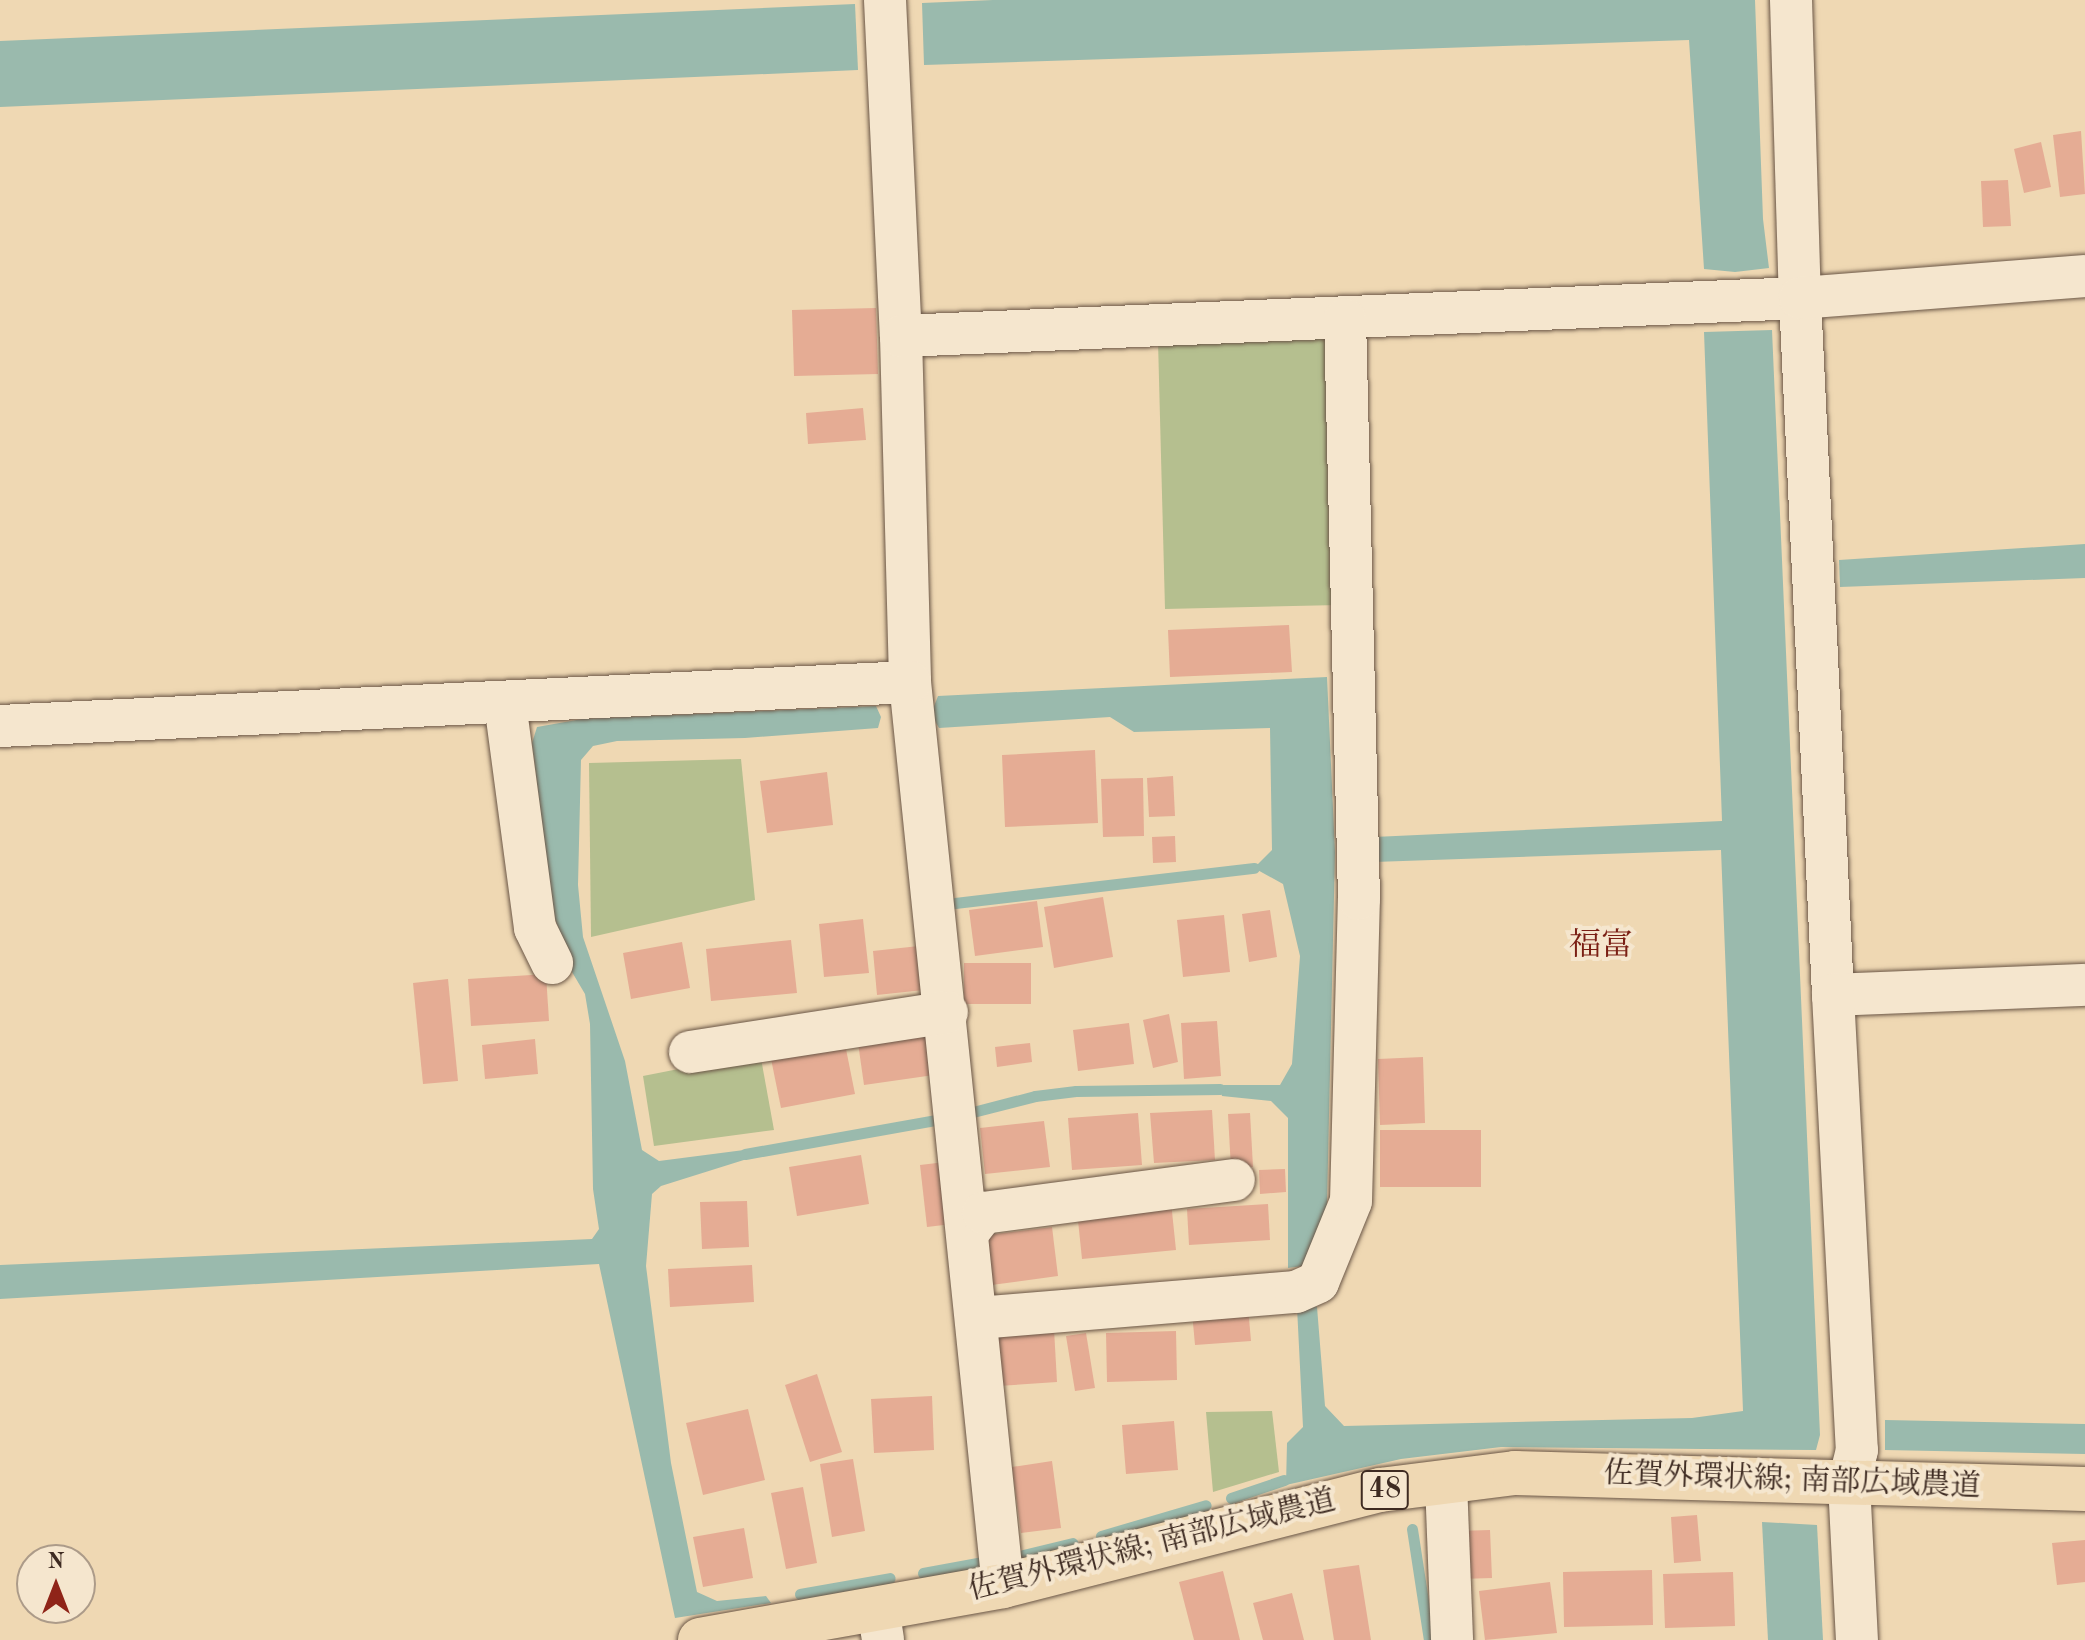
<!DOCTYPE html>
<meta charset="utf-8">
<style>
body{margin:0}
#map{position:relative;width:2085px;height:1640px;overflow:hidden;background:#efd8b3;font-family:"Old Standard TT","Noto Serif JP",serif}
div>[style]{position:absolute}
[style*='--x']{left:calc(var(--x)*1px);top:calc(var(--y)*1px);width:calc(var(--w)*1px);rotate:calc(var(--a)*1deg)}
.green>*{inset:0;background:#b5bf8f}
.water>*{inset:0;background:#9abaad}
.stream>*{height:11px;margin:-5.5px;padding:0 5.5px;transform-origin:5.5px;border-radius:5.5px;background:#9abaad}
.building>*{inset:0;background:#e5ac94}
.roads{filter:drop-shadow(0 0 2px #6a5646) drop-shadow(0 0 2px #6a5646)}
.street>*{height:42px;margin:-21px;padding:0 21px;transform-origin:21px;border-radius:21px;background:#f5e6ce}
.primary>*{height:44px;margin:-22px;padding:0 22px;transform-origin:22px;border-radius:22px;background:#efd8b3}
span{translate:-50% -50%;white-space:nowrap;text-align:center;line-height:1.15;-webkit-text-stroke:8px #f5e6ce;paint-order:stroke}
.shield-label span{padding:2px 6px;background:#f5e6ce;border:2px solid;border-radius:6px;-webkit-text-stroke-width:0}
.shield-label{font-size:28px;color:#3e2b22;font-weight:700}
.street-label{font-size:30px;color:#3e2b22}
.neighbourhood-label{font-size:32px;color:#7a1f14}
.north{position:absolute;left:16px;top:1544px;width:80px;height:80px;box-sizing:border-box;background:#f5e6ce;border:2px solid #ac9b89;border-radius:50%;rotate:0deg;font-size:22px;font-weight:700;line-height:32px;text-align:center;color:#3e2b22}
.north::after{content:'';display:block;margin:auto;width:28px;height:36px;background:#8f2418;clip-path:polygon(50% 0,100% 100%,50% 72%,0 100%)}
</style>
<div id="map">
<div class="green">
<div style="clip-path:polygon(1332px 337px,1339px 605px,1165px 609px,1158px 341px)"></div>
<div style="clip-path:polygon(741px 759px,755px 900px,591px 937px,589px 763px)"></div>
<div style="clip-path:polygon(760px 1053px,774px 1130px,654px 1146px,643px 1076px)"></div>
<div style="clip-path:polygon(1272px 1411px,1279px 1472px,1213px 1492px,1206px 1412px)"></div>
</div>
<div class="water">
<div style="clip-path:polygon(993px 0,1755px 0,1763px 219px,1769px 268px,1735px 272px,1704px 269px,1689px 40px,924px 65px,922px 3px)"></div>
<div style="clip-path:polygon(855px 4px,858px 70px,0 107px,0 41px)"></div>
<div style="clip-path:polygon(1772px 330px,1820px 1435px,1816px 1450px,1501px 1447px,1401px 1459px,1286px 1485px,1287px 1443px,1303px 1427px,1297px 1307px,1304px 1301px,1317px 1307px,1325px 1406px,1344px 1426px,1692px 1418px,1743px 1411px,1721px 850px,1374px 862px,1374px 837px,1722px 821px,1704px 332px)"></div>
<div style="clip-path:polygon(2085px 544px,2085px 578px,1840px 587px,1839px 560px)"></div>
<div style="clip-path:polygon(1327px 677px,1335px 852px,1327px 1204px,1314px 1253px,1303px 1266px,1288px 1268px,1288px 1118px,1271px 1101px,1222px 1096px,1220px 1089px,1224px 1085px,1280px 1085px,1292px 1064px,1300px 956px,1283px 884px,1254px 868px,1272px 850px,1270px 728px,1134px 732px,1110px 717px,939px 728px,931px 714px,938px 696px)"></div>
<div style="clip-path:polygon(876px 706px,881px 717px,878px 728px,745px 738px,617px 741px,593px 746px,581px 760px,578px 885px,583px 937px,625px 1061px,642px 1150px,659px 1161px,744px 1150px,747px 1159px,661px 1186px,652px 1194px,646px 1266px,671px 1463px,697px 1592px,717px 1601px,766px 1596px,771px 1603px,675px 1618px,599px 1264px,0 1299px,0 1265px,592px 1239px,599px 1229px,593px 1189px,590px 1024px,585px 994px,572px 972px,553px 912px,532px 743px,537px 727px,582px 719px)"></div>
<div style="clip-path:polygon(1885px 1420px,2085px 1424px,2085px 1454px,1885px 1450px)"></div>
<div style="clip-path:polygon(1762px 1522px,1817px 1525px,1823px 1640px,1768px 1640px)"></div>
</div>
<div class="stream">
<div style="--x:955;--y:903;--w:301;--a:-6.7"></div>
<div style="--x:969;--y:1113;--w:68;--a:-14.4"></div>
<div style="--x:1035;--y:1096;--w:41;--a:-7"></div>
<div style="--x:1076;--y:1091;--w:144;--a:-0.8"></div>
<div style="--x:745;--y:1154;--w:200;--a:-10.1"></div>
<div style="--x:1231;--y:1498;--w:56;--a:-18.8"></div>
<div style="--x:1412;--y:1529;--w:112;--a:81.3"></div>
<div style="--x:1101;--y:1536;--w:109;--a:-16.4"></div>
<div style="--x:1023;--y:1555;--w:51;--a:-13.5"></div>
<div style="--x:923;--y:1573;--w:61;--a:-10.4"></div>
<div style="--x:800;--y:1594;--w:91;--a:-10.1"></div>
</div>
<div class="building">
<div style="clip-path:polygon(2081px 131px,2085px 194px,2060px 197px,2053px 135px)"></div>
<div style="clip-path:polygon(2041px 142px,2051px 187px,2024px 193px,2014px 149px)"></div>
<div style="clip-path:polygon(2008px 180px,2011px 226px,1983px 227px,1981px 181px)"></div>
<div style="clip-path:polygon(876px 308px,878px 374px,794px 376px,792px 310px)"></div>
<div style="clip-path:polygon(863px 408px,866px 440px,808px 444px,806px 413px)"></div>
<div style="clip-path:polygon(1289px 625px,1292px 672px,1170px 677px,1168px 630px)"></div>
<div style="clip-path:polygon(1095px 750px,1098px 823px,1005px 827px,1002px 755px)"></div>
<div style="clip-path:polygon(827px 772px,833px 825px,767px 833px,760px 781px)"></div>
<div style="clip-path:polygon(1173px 776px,1175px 816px,1149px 817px,1147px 778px)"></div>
<div style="clip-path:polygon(1143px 778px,1144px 836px,1103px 837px,1101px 779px)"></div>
<div style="clip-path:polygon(1175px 836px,1176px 862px,1153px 863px,1152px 837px)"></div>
<div style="clip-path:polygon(1103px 897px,1113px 957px,1054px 968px,1044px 907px)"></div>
<div style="clip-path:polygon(1037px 901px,1043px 947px,975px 956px,969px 910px)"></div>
<div style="clip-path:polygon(1270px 910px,1277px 957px,1249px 962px,1242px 914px)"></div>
<div style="clip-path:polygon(1224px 915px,1230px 972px,1183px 977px,1177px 920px)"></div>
<div style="clip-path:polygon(863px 919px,869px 973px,824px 977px,819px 924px)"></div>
<div style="clip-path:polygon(791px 940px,797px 993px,711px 1001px,706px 949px)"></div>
<div style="clip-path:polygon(682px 942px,690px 988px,631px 999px,623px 953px)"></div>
<div style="clip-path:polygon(928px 945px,933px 989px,877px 995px,873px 951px)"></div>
<div style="clip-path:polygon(964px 963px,1031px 963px,1031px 1004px,964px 1004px)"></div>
<div style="clip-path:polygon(546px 974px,549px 1021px,471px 1026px,468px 979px)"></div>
<div style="clip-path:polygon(448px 979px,458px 1081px,423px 1084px,413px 983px)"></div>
<div style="clip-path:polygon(1169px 1014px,1178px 1062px,1153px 1068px,1143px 1020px)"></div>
<div style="clip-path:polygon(1217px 1021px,1221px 1076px,1184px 1079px,1181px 1023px)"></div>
<div style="clip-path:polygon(1129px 1023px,1134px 1064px,1078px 1071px,1073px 1030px)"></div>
<div style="clip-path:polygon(934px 1025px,941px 1074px,864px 1085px,857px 1036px)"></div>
<div style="clip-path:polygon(843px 1034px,855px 1094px,781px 1108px,769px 1049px)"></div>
<div style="clip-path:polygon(535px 1039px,538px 1074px,485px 1079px,482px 1045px)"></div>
<div style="clip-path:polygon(1030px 1043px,1032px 1062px,997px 1067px,995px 1047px)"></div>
<div style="clip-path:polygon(1423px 1057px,1425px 1123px,1380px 1125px,1378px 1059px)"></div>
<div style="clip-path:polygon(1212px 1110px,1215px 1160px,1154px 1163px,1150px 1113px)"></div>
<div style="clip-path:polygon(1138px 1113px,1142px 1165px,1072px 1170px,1068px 1118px)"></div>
<div style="clip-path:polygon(1250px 1113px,1253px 1167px,1231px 1169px,1228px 1114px)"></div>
<div style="clip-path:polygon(1044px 1121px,1050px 1167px,985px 1174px,980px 1128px)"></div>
<div style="clip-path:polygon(1380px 1130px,1481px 1130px,1481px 1187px,1380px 1187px)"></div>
<div style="clip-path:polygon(861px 1155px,869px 1204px,797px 1216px,789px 1167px)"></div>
<div style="clip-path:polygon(945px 1162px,952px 1224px,927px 1227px,920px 1165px)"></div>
<div style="clip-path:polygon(1285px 1169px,1286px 1192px,1260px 1194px,1259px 1170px)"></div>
<div style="clip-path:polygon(747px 1201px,749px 1247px,702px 1249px,700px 1202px)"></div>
<div style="clip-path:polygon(1171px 1202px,1176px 1250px,1082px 1259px,1077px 1211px)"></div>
<div style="clip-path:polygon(1268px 1204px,1270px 1240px,1189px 1245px,1187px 1209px)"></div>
<div style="clip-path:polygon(1052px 1227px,1058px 1276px,984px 1286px,978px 1236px)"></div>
<div style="clip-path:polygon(752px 1265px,754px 1302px,670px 1307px,668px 1269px)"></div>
<div style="clip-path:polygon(1248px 1307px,1251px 1341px,1195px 1345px,1192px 1312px)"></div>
<div style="clip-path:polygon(1054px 1329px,1057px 1382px,998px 1386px,995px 1333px)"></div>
<div style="clip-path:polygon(1176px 1331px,1177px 1380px,1107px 1382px,1106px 1333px)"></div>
<div style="clip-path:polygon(1086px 1333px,1095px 1388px,1075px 1391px,1066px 1336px)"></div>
<div style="clip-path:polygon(817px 1374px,842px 1452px,810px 1462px,785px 1385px)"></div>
<div style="clip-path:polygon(932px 1396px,934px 1450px,874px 1453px,871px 1399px)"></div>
<div style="clip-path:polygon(748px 1409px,765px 1480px,703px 1495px,686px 1423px)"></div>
<div style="clip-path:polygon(1174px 1421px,1178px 1470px,1126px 1474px,1122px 1425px)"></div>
<div style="clip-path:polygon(853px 1459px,865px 1531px,832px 1537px,820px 1464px)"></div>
<div style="clip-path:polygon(1052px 1461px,1061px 1528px,1021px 1533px,1012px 1467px)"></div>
<div style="clip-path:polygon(803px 1487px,817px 1563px,786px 1569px,771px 1493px)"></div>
<div style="clip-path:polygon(1697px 1515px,1701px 1561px,1674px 1563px,1671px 1517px)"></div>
<div style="clip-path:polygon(744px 1528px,753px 1578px,703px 1587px,693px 1537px)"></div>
<div style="clip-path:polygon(1490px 1530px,1492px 1578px,1460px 1579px,1458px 1531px)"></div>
<div style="clip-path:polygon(2085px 1540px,2085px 1582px,2057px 1585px,2052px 1543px)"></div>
<div style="clip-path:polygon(1359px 1565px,1371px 1640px,1334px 1640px,1323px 1570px)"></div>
<div style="clip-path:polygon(1652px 1570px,1653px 1625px,1564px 1627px,1563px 1572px)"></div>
<div style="clip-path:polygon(1223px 1571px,1240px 1640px,1194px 1640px,1179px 1582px)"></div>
<div style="clip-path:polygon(1733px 1572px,1735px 1626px,1665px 1628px,1663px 1574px)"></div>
<div style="clip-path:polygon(1550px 1582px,1557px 1633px,1485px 1640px,1479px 1591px)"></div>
<div style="clip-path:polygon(1292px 1593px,1304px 1640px,1263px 1640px,1253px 1603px)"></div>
</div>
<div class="roads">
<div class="street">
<div style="--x:885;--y:0;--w:336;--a:87.3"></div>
<div style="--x:901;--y:336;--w:346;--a:88.5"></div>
<div style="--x:910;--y:682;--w:909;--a:84.13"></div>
<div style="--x:1791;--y:0;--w:298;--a:88.3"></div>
<div style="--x:1800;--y:298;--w:698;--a:87.29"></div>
<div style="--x:1833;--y:995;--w:252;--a:-2.3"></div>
<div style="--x:901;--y:336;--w:900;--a:-2.42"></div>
<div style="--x:1800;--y:298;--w:286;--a:-4.4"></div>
<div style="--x:505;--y:703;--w:227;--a:82.4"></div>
<div style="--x:535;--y:928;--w:39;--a:64"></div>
<div style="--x:0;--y:726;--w:911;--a:-2.77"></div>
<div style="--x:1833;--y:995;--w:456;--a:87"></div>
<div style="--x:1857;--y:1450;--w:34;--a:104"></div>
<div style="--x:1849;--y:1483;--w:157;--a:87.1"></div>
<div style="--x:690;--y:1052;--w:260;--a:-8.8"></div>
<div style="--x:969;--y:1231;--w:23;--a:-52"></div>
<div style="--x:983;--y:1213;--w:253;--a:-7.5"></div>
<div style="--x:978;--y:1318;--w:319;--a:-4.7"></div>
<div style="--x:1296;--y:1292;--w:24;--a:-24"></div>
<div style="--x:1318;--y:1282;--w:87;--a:-67.8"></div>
<div style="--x:1351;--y:1201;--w:302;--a:-88.5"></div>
<div style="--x:1359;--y:899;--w:580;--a:-91.38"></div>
<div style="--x:1446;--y:1482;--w:158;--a:87.8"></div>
<div style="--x:878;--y:1608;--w:32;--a:81"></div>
</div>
<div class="primary">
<div style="--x:700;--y:1640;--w:308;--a:-10.1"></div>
<div style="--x:1003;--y:1586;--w:389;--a:-14.3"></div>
<div style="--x:1380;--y:1490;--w:136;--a:-7.2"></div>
<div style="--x:1515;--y:1473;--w:570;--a:1.61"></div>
</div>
</div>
<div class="shield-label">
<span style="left:1385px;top:1490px">48</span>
</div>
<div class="street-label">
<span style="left:1792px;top:1481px;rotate:2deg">佐賀外環状線; 南部広域農道</span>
<span style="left:1152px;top:1546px;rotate:-14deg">佐賀外環状線; 南部広域農道</span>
</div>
<div class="neighbourhood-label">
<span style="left:1601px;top:947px">福富</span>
</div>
<div class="north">N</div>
</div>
